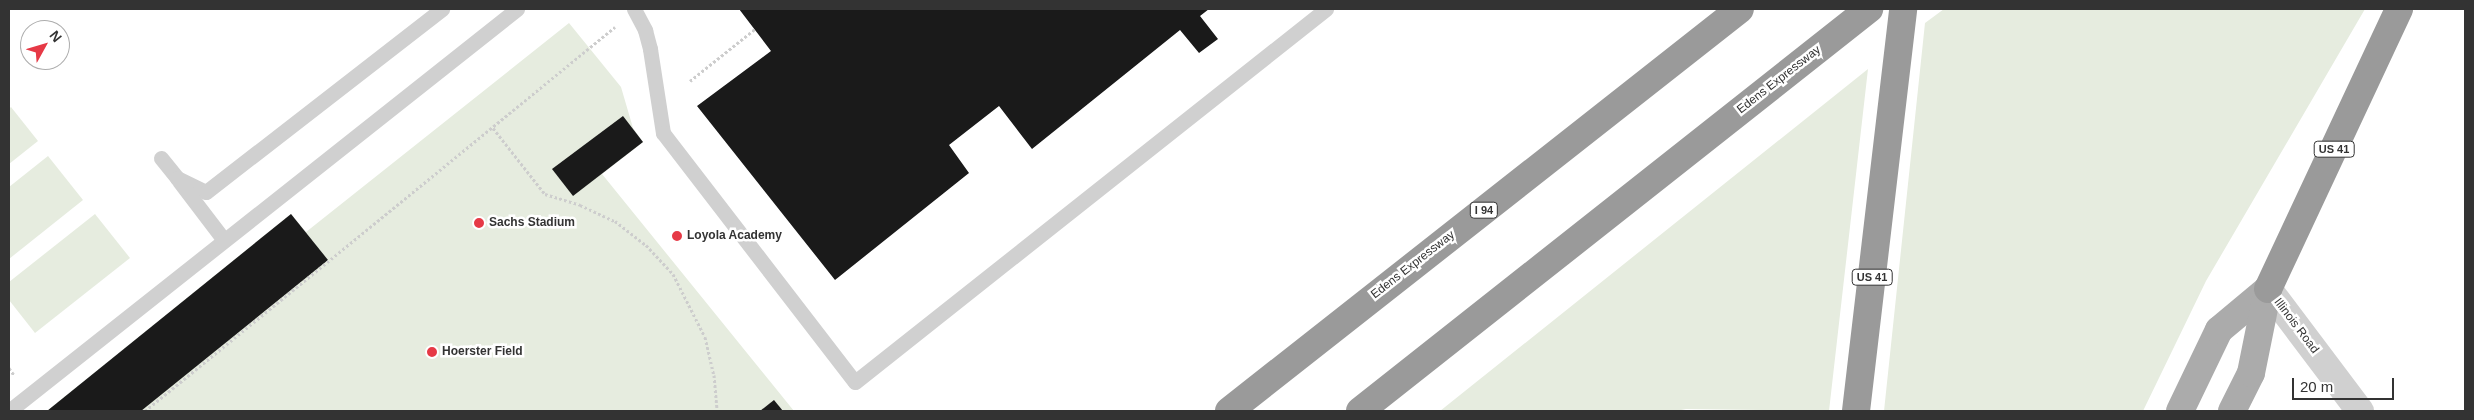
<!DOCTYPE html>
<style>
body{margin:0}
#map{position:relative;width:2474px;height:420px;overflow:hidden;background:#fff;font-family:Helvetica,sans-serif}
div>[style]{position:absolute}
[style*='--x']{left:calc(var(--x)*1px);top:calc(var(--y)*1px);width:calc(var(--w)*1px);rotate:calc(var(--a)*1deg)}
.green>*{inset:0;background:#e6ecdf}
.building>*{inset:0;background:#1a1a1a}
.path>*{height:3px;margin-top:-1.5px;transform-origin:0;background:repeating-linear-gradient(90deg,#cdcdcd 0 2.5px,transparent 0 5px)}
.service>*{height:15px;margin:-7.5px;padding:0 7.5px;transform-origin:7.5px;border-radius:7.5px;background:#d0d0d0}
.tertiary>*{height:28px;margin:-14px;padding:0 14px;transform-origin:14px;border-radius:14px;background:#d0d0d0}
.primary>*{height:28px;margin:-14px;padding:0 14px;transform-origin:14px;border-radius:14px;background:#ababab}
.motorway>*{height:28px;margin:-14px;padding:0 14px;transform-origin:14px;border-radius:14px;background:#9a9a9a}
.dots>*{width:14px;height:14px;translate:-50% -50%;box-sizing:border-box;border:2px solid #fff;border-radius:50%}
span{translate:-50% -50%;white-space:nowrap;text-align:center;line-height:1.15;-webkit-text-stroke:5px #fff;paint-order:stroke}
.shield-label span{padding:1px 4px;background:#fff;border:1px solid;border-radius:4px;-webkit-text-stroke-width:0}
.shield-label{font-size:11px;color:#333;font-weight:700}
.street-label{font-size:12px;color:#333}
.poi-label{font-size:12px;color:#333;font-weight:700}
.left{translate:0 -50%;text-align:left}
.frame{position:absolute;inset:0;border:10px solid #333;pointer-events:none}
.north{position:absolute;left:20px;top:20px;width:50px;height:50px;box-sizing:border-box;background:#fff;border:1px solid #adadad;border-radius:50%;rotate:51deg;font-size:14px;font-weight:700;line-height:20px;text-align:center;color:#333}
.north::after{content:'';display:block;margin:auto;width:18px;height:22px;background:#e63946;clip-path:polygon(50% 0,100% 100%,50% 72%,0 100%)}
.scale{position:absolute;left:2292px;top:378px;width:102px;height:22px;box-sizing:border-box;border:2px solid #333;border-top:0;padding-left:6px;font-size:15px;line-height:18px;white-space:nowrap;color:#333;-webkit-text-stroke:4px #fff;paint-order:stroke}
</style>
<div id="map">
<div class="green">
<div style="clip-path:polygon(1944px 9px,2365px 9px,2206px 281px,2143px 411px,1884px 411px,1925px 23px)"></div>
<div style="clip-path:polygon(569px 23px,621px 87px,633px 128px,643px 142px,602px 174px,794px 411px,47px 411px,291px 214px,306px 232px)"></div>
<div style="clip-path:polygon(1868px 69px,1829px 411px,1686px 409px,1676px 411px,1440px 411px)"></div>
<div style="clip-path:polygon(11px 107px,38px 141px,9px 164px,9px 109px)"></div>
<div style="clip-path:polygon(48px 156px,83px 200px,9px 259px,9px 187px)"></div>
<div style="clip-path:polygon(95px 214px,130px 258px,35px 333px,9px 300px,9px 282px)"></div>
</div>
<div class="building">
<div style="clip-path:polygon(739px 9px,1209px 9px,1200px 16px,1218px 39px,1199px 53px,1180px 30px,1032px 149px,999px 106px,949px 145px,969px 173px,835px 280px,697px 106px,771px 51px)"></div>
<div style="clip-path:polygon(623px 116px,643px 142px,573px 196px,552px 169px)"></div>
<div style="clip-path:polygon(291px 214px,328px 260px,141px 411px,47px 411px)"></div>
<div style="clip-path:polygon(774px 400px,783px 411px,760px 411px)"></div>
</div>
<div class="path">
<div style="--x:690;--y:81;--w:83;--a:-38.7"></div>
<div style="--x:493;--y:128;--w:84;--a:51.8"></div>
<div style="--x:545;--y:194;--w:37;--a:17"></div>
<div style="--x:580;--y:205;--w:38;--a:25"></div>
<div style="--x:615;--y:221;--w:39;--a:38"></div>
<div style="--x:646;--y:245;--w:40;--a:47"></div>
<div style="--x:673;--y:274;--w:71;--a:63.1"></div>
<div style="--x:705;--y:337;--w:39;--a:77"></div>
<div style="--x:714;--y:375;--w:36;--a:85"></div>
<div style="--x:9;--y:368;--w:9;--a:54"></div>
<div style="--x:145;--y:411;--w:607;--a:-39.25"></div>
</div>
<div class="service">
<div style="--x:634;--y:9;--w:24;--a:62"></div>
<div style="--x:645;--y:30;--w:20;--a:75"></div>
<div style="--x:650;--y:49;--w:85;--a:81.2"></div>
<div style="--x:663;--y:133;--w:314;--a:52.4"></div>
<div style="--x:855;--y:382;--w:601;--a:-38.38"></div>
<div style="--x:161;--y:158;--w:26;--a:51"></div>
<div style="--x:177;--y:178;--w:32;--a:26"></div>
<div style="--x:206;--y:192;--w:299;--a:-37.8"></div>
<div style="--x:179;--y:181;--w:74;--a:52.7"></div>
<div style="--x:9;--y:411;--w:648;--a:-38.36"></div>
</div>
<div class="tertiary">
<div style="--x:2268;--y:289;--w:153;--a:53"></div>
</div>
<div class="primary">
<div style="--x:2180;--y:411;--w:90;--a:-64.3"></div>
<div style="--x:2219;--y:330;--w:64;--a:-39.9"></div>
<div style="--x:2232;--y:411;--w:42;--a:-63.4"></div>
<div style="--x:2251;--y:373;--w:86;--a:-78.6"></div>
</div>
<div class="motorway">
<div style="--x:2268;--y:289;--w:309;--a:-64.9"></div>
<div style="--x:1229;--y:411;--w:650;--a:-38.19"></div>
<div style="--x:1360;--y:411;--w:649;--a:-38.3"></div>
<div style="--x:1856;--y:411;--w:405;--a:-83.3"></div>
</div>
<div class="dots">
<div style="left:479px;top:223px;background:#e63946"></div>
<div style="left:677px;top:236px;background:#e63946"></div>
<div style="left:432px;top:352px;background:#e63946"></div>
</div>
<div class="shield-label">
<span style="left:2334px;top:149px">US 41</span>
<span style="left:1484px;top:210px">I 94</span>
<span style="left:1872px;top:277px">US 41</span>
</div>
<div class="street-label">
<span style="left:1779px;top:80px;rotate:-38deg">Edens Expressway</span>
<span style="left:1413px;top:265px;rotate:-38deg">Edens Expressway</span>
<span style="left:2296px;top:326px;rotate:53deg">Illinois Road</span>
</div>
<div class="poi-label">
<span class="left" style="left:489px;top:223px">Sachs Stadium</span>
<span class="left" style="left:687px;top:236px">Loyola Academy</span>
<span class="left" style="left:442px;top:352px">Hoerster Field</span>
</div>
<div class="frame"></div>
<div class="north">N</div>
<div class="scale">20 m</div>
</div>
